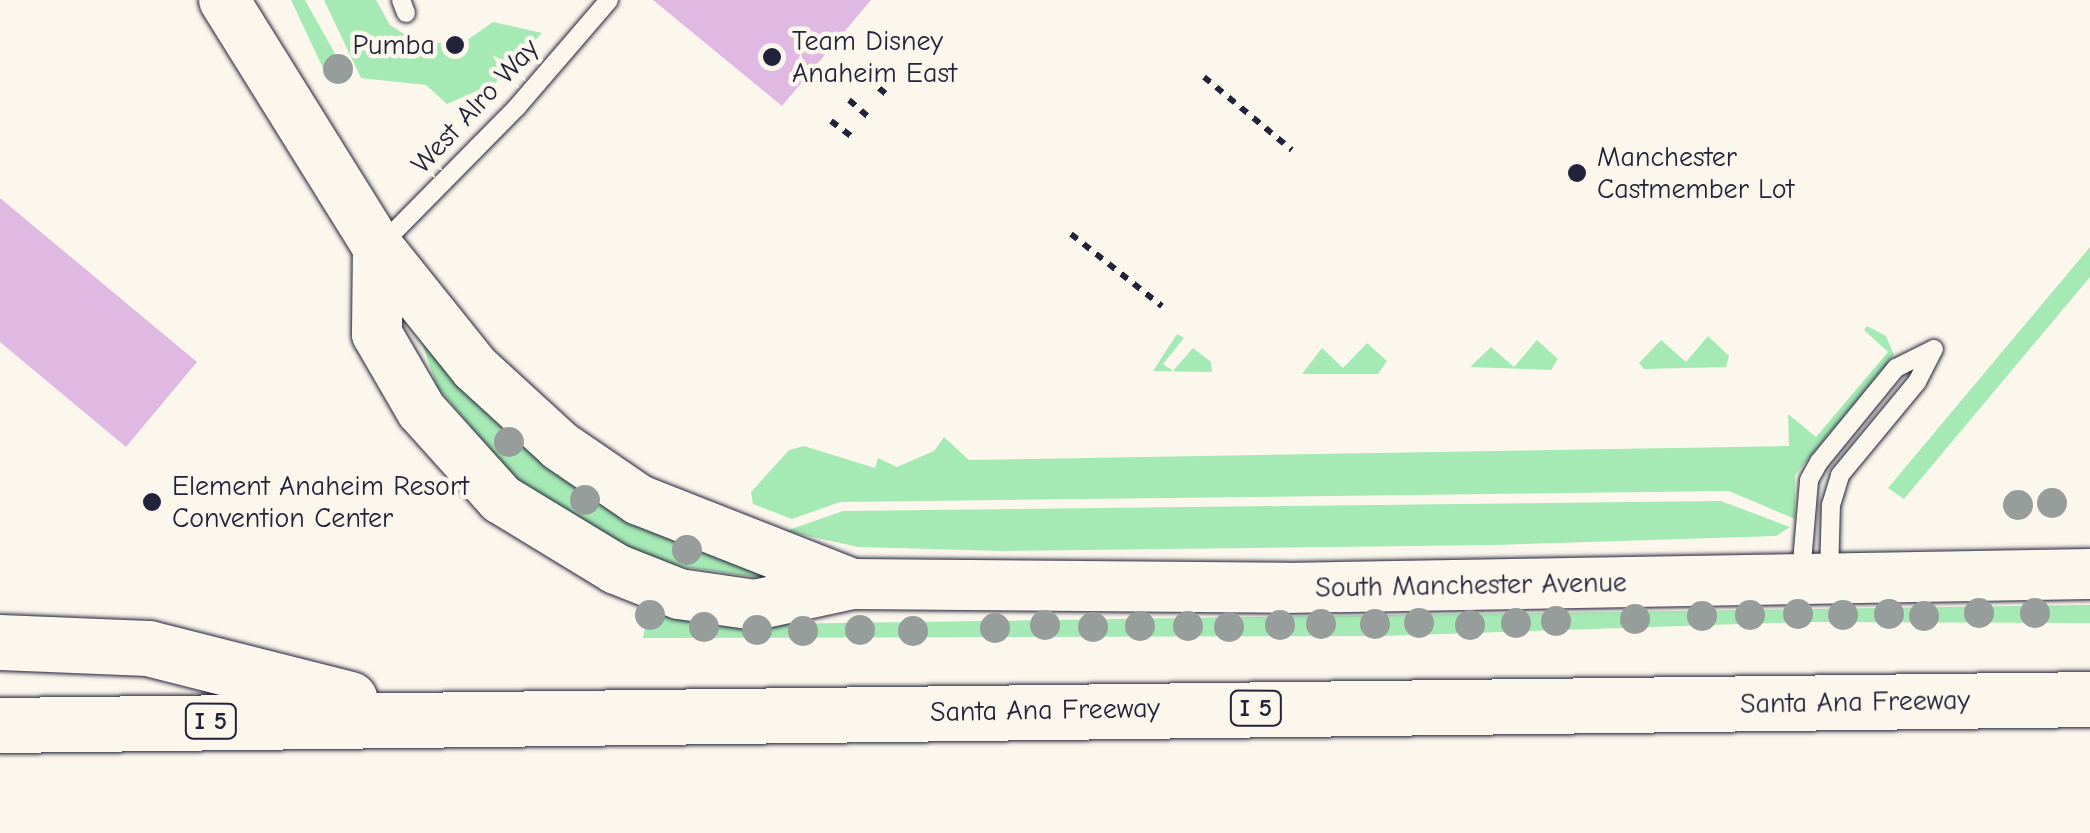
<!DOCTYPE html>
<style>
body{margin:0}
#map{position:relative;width:2090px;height:833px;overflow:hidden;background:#fbf7ec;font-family:"Comic Neue",sans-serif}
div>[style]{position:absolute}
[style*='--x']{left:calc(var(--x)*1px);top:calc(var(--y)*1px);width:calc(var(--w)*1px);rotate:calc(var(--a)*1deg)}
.green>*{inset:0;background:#a5e9b4}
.building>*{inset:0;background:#e0b9e2}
.path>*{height:6px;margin-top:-3px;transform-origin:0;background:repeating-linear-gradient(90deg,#22223b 0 8px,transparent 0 16px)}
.roads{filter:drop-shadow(0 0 2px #22223b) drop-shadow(0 0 2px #22223b)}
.lane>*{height:18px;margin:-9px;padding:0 9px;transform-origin:9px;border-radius:9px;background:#fbf7ec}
.secondary>*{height:50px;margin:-25px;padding:0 25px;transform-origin:25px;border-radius:25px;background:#fbf7ec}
.highway>*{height:55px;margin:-27.5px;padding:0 27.5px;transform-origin:27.5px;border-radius:27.5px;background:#fbf7ec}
.trees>*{width:30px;height:30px;margin:-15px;border-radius:50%;background:#969d9b}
.dots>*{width:28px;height:28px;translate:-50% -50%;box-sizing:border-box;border:5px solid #fbf7ec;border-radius:50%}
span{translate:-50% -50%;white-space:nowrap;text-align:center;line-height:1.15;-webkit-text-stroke:9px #fbf7ec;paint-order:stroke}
.shield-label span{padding:2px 8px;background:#fbf7ec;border:2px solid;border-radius:8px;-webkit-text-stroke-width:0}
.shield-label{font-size:25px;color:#22223b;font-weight:700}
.poi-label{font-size:28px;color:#22223b}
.left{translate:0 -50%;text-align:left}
.right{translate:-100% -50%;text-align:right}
.street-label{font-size:28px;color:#22223b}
</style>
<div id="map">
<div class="green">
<div style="clip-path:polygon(291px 0,305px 0,348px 77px,329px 81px)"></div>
<div style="clip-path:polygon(324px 0,376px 0,390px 25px,418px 43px,463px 43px,493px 22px,542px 33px,495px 83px,447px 104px,426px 85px,361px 78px)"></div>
<div style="clip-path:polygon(2090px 247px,2090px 277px,1904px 499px,1888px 488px)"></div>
<div style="clip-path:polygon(1867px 326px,1886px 336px,1894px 355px,1795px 475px,1795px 519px,1729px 491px,840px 502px,792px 519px,753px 504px,751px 492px,789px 450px,804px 446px,875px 468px,878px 458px,897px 467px,934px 451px,944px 437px,969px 460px,1789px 446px,1788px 414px,1816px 437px,1888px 352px,1864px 330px)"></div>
<div style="clip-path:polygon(418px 331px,503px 429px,573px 484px,781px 581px,678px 566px,613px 543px,522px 486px,437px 387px)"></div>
<div style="clip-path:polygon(1177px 334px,1184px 338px,1163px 364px,1173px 371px,1193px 348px,1211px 362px,1212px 372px,1153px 371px)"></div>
<div style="clip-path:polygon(1708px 336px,1729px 356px,1726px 367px,1644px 369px,1639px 363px,1661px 340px,1686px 362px)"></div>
<div style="clip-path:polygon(1537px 340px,1558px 359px,1551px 370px,1470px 367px,1491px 347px,1514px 367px)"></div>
<div style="clip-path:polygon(1367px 343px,1387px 361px,1378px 374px,1302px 374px,1322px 348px,1343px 368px)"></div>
<div style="clip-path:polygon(1721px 501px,1790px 527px,1776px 536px,1493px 545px,1003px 551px,858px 547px,786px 531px,843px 511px)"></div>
<div style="clip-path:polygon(650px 602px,768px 624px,2090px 605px,2090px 623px,1805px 622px,1383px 636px,643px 638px)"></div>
</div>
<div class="building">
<div style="clip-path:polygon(653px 0,871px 0,782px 106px)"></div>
<div style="clip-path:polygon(0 198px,197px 362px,126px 447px,0 342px)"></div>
</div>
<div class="path">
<div style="--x:1204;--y:77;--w:114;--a:39.7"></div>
<div style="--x:867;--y:78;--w:31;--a:40"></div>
<div style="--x:849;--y:100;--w:30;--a:41"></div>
<div style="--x:831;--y:121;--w:31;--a:37"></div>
<div style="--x:1071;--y:234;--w:116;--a:38.4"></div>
</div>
<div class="roads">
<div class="lane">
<div style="--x:401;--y:0;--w:14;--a:69"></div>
<div style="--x:381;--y:245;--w:194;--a:-45.4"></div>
<div style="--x:517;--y:107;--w:141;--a:-49.3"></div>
<div style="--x:1801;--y:574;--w:94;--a:-85.1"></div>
<div style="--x:1809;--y:480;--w:21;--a:-61"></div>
<div style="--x:1819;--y:462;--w:122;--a:-50.7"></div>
<div style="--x:1896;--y:368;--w:42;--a:-26.6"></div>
<div style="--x:1829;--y:575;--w:70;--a:-88.4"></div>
<div style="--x:1831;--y:505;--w:31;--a:-73"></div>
<div style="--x:1840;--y:475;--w:121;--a:-50.4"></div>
<div style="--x:1917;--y:382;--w:37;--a:-63"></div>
</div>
<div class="secondary">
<div style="--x:224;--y:0;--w:291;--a:58.1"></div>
<div style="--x:378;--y:247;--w:155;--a:51.3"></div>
<div style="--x:475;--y:368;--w:115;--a:42.5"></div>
<div style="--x:560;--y:446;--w:96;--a:34.4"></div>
<div style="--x:639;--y:500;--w:229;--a:21.5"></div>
<div style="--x:378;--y:247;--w:87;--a:90.7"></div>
<div style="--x:377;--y:334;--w:88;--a:59.9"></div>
<div style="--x:421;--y:410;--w:120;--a:48"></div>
<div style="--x:501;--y:499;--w:135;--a:31.3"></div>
<div style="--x:616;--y:569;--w:68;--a:21.6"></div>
<div style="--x:679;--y:594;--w:77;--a:8.2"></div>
<div style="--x:755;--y:605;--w:99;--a:-12.2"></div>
<div style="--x:852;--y:584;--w:434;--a:0.5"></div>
<div style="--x:1286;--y:588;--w:804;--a:-1"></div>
</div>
<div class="highway">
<div style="--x:0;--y:642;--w:148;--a:2.3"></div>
<div style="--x:148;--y:648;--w:208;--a:14.2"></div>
<div style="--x:0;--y:725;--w:2090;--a:-0.71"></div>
</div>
</div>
<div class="trees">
<div style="left:338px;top:69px"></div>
<div style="left:509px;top:442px"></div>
<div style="left:585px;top:500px"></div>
<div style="left:2052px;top:503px"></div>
<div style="left:2018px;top:505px"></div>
<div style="left:687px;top:550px"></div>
<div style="left:1979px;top:613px"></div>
<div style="left:2035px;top:613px"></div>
<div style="left:1798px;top:614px"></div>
<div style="left:1889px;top:614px"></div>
<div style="left:650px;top:615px"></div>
<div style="left:1750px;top:615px"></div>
<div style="left:1843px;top:615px"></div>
<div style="left:1702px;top:616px"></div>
<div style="left:1924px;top:616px"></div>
<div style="left:1635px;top:619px"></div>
<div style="left:1556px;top:621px"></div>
<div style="left:1419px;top:623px"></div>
<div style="left:1516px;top:623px"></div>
<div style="left:1321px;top:624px"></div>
<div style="left:1375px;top:624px"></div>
<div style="left:1045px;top:625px"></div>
<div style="left:1280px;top:625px"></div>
<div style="left:1470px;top:625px"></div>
<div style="left:1140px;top:626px"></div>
<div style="left:1188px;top:626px"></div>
<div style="left:704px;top:627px"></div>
<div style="left:1093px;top:627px"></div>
<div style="left:1229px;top:627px"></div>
<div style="left:995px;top:628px"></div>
<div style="left:757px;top:630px"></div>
<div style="left:860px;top:630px"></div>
<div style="left:803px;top:631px"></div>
<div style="left:913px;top:631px"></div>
</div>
<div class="dots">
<div style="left:455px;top:45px;background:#22223b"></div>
<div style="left:772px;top:57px;background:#22223b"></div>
<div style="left:1577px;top:173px;background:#22223b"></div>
<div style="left:152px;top:502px;background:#22223b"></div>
</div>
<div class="shield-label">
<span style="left:1256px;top:708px">I 5</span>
<span style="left:211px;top:721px">I 5</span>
</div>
<div class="poi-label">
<span class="left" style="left:792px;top:57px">Team Disney<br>Anaheim East</span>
<span class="right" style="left:435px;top:45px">Pumba</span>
<span class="left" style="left:1597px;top:173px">Manchester<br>Castmember Lot</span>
<span class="left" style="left:172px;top:502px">Element Anaheim Resort<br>Convention Center</span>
</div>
<div class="street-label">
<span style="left:475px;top:106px;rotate:-47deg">West Alro Way</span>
<span style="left:1471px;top:585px;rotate:-1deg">South Manchester Avenue</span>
<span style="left:1855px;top:702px;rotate:-1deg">Santa Ana Freeway</span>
<span style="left:1045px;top:710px;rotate:-1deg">Santa Ana Freeway</span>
</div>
</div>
